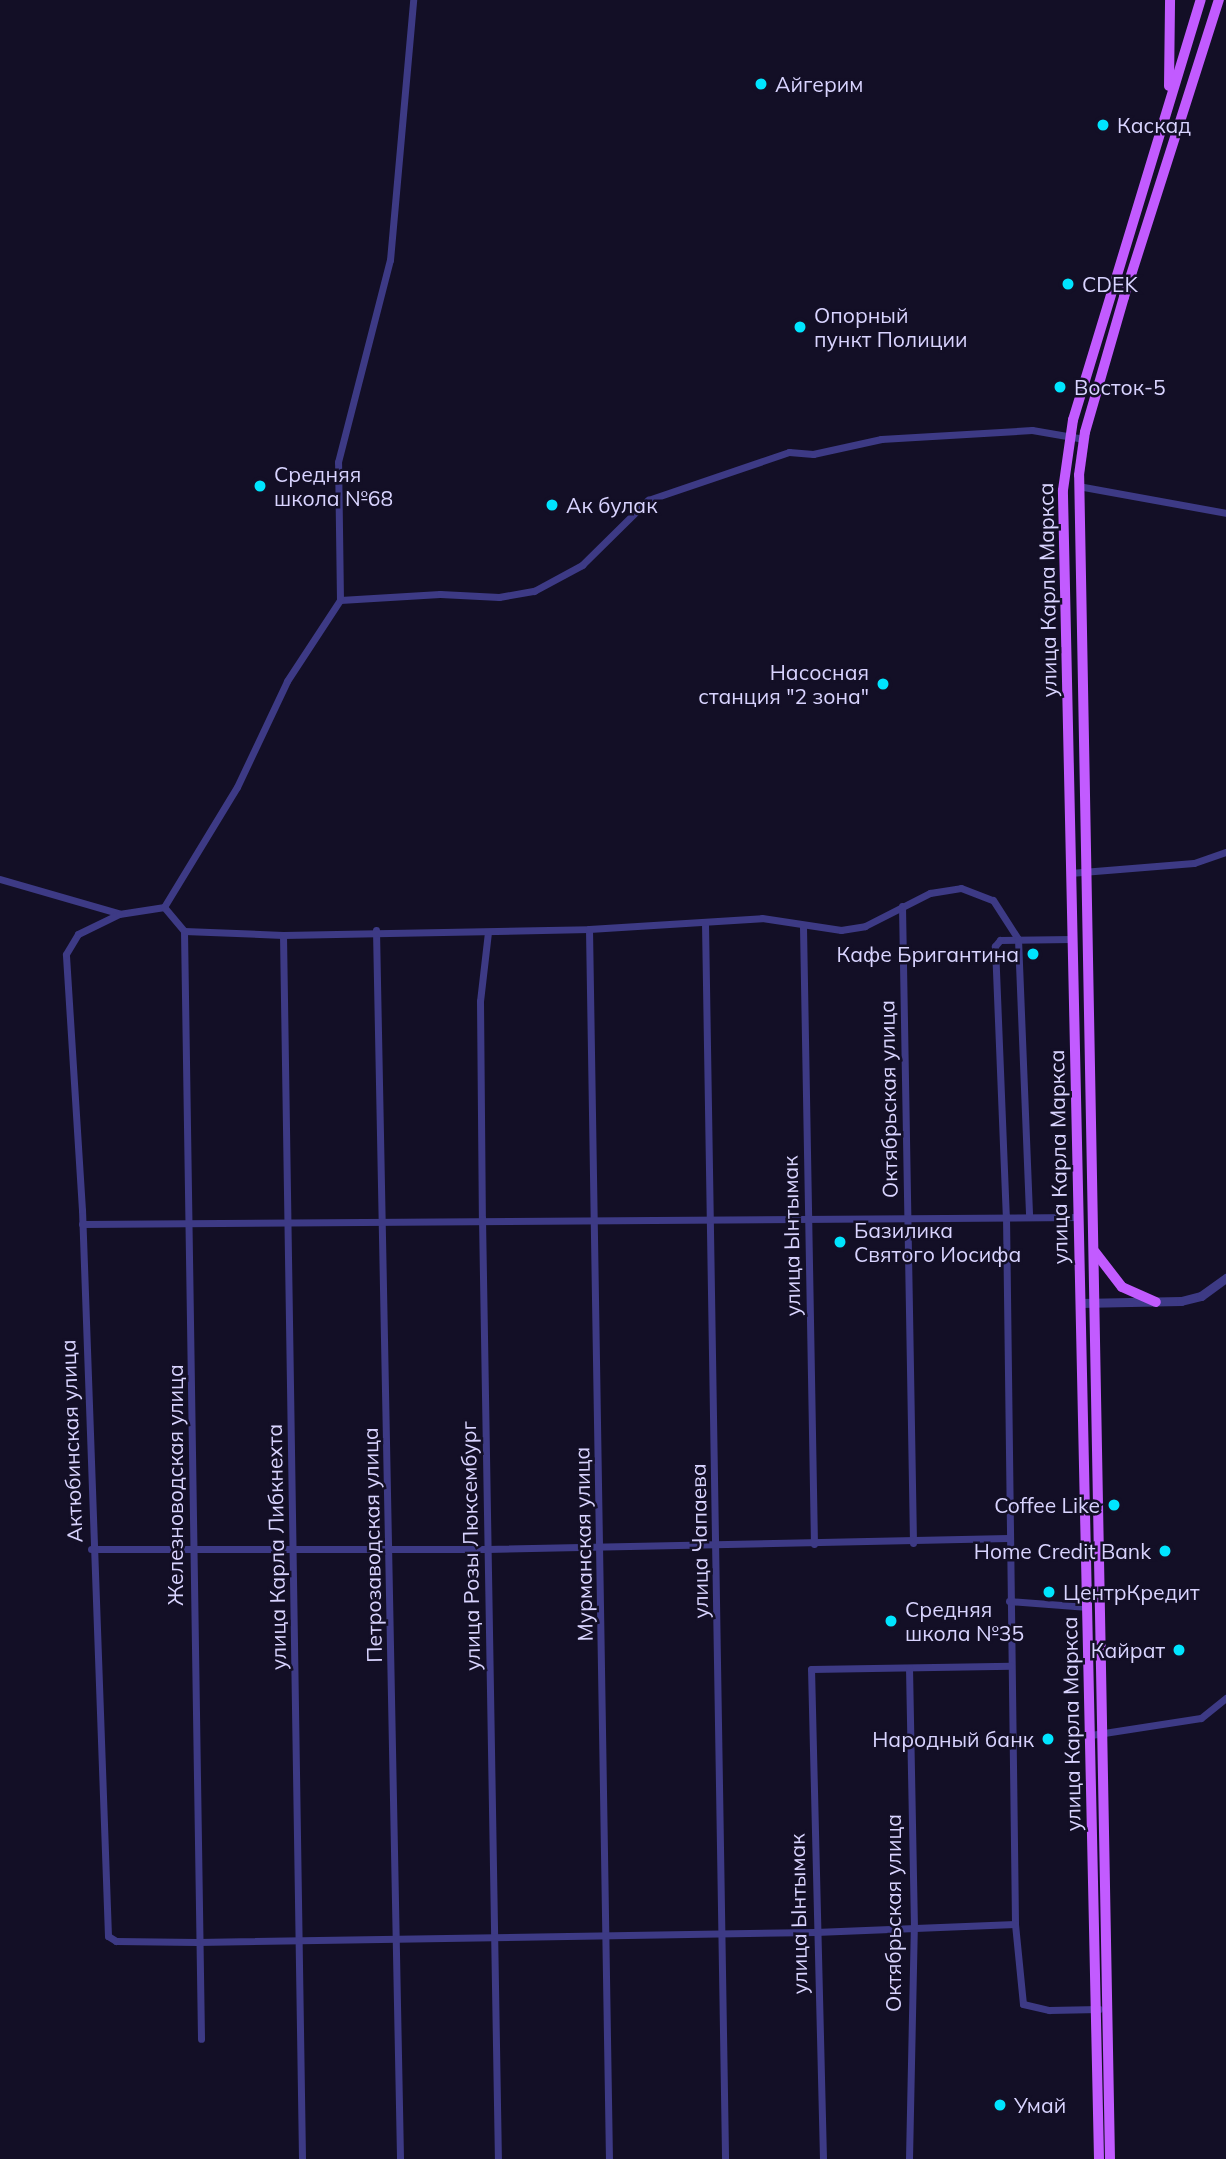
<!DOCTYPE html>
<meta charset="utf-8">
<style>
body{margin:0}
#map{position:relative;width:1226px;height:2159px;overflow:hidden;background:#130f26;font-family:Mulish,sans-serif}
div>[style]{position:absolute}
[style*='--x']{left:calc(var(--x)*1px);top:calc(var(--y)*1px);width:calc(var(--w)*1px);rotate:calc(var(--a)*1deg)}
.minor>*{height:7px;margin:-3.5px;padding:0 3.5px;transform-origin:3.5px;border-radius:3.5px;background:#3d3a85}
.tertiary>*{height:9px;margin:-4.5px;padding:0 4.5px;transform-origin:4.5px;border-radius:4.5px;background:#3d3a85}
.primary>*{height:10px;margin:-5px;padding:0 5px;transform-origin:5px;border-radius:5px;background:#c25bff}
.dots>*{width:19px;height:19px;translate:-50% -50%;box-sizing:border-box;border:4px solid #130f26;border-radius:50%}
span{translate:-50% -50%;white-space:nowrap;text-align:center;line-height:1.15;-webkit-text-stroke:5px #130f26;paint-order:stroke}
.poi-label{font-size:21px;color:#d9d4ff}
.left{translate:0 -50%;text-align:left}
.right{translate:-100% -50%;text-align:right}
.street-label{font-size:21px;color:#d9d4ff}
</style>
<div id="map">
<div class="minor">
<div style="--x:1078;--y:486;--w:150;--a:10.3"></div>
<div style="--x:340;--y:600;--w:100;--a:-3.4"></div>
<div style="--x:440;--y:594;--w:59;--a:2.9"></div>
<div style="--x:499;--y:597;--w:36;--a:-10"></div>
<div style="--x:534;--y:591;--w:55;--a:-28.4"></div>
<div style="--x:582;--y:565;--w:93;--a:-44.6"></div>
<div style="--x:648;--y:500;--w:149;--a:-18.8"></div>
<div style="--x:789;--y:452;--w:24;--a:5"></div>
<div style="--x:813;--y:454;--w:70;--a:-12.4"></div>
<div style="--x:881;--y:439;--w:151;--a:-3.4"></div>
<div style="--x:1032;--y:430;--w:53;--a:9.8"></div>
<div style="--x:1070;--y:873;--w:124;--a:-4.6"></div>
<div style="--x:1194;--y:863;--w:34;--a:-19"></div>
<div style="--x:0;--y:879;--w:123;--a:16.1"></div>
<div style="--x:902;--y:906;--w:637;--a:89.01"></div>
<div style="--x:164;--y:907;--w:140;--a:-58.7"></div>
<div style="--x:237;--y:787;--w:117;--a:-64.7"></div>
<div style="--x:287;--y:681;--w:97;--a:-56.8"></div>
<div style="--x:340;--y:600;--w:138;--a:-90.8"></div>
<div style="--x:338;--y:462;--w:209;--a:-75.6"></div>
<div style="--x:390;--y:260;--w:261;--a:-84.9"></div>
<div style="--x:705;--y:923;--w:1236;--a:89.07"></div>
<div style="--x:803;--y:927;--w:617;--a:88.98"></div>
<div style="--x:589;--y:929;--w:1230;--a:89.07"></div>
<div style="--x:376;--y:930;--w:1229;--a:88.88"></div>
<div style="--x:184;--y:931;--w:1108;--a:89.12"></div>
<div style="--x:488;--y:932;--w:69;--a:96.6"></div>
<div style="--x:480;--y:1001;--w:217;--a:89.5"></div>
<div style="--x:482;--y:1218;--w:941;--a:89.03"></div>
<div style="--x:283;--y:935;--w:1224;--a:89.11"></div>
<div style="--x:1072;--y:939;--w:72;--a:179.2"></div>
<div style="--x:1000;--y:940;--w:8;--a:130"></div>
<div style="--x:995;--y:946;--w:270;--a:87.7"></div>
<div style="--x:1006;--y:1216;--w:708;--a:89.27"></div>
<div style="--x:1015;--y:1924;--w:80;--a:84.3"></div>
<div style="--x:1023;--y:2004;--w:27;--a:13"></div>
<div style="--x:1049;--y:2010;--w:50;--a:-1.1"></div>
<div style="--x:82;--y:1224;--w:997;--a:-0.4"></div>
<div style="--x:91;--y:1549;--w:396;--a:0"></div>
<div style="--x:487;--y:1549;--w:521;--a:-1.21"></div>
<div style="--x:1009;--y:1601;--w:79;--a:4.3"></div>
<div style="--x:1091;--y:1735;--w:111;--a:-8.8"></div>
<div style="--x:1201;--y:1718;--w:32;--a:-39"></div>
<div style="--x:1015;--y:1924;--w:200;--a:177.7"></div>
<div style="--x:815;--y:1932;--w:618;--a:179.07"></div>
<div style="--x:197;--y:1942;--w:81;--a:-179.3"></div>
<div style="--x:116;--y:1941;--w:9;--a:-148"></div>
<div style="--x:108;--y:1936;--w:726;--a:-92.05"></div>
<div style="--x:82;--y:1210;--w:256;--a:-93.6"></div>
<div style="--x:66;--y:954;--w:23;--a:-59"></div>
<div style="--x:78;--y:934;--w:46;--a:-26"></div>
<div style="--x:119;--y:914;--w:46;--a:-8.8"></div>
<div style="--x:164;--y:907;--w:31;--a:50"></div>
<div style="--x:184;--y:931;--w:99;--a:2.3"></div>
<div style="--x:283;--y:935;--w:306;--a:-1.1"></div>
<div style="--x:589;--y:929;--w:173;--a:-3.6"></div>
<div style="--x:762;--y:918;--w:80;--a:8.6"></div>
<div style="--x:841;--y:930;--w:24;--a:-9"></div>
<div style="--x:865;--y:926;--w:73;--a:-26.9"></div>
<div style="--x:930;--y:893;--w:31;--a:-9"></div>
<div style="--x:961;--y:888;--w:34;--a:21"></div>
<div style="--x:993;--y:900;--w:46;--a:57.3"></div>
<div style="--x:1018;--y:939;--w:276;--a:87.7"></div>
<div style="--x:823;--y:2159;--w:490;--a:-91.4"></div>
<div style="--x:811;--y:1669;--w:200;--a:-0.9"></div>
<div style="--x:909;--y:2159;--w:231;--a:-88.8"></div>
<div style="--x:914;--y:1928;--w:260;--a:-91.1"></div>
</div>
<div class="tertiary">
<div style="--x:1080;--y:1303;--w:101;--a:-1.1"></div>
<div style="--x:1181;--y:1301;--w:21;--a:-14"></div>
<div style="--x:1201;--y:1296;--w:31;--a:-36"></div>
</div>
<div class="primary">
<div style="--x:1169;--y:86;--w:86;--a:-89.3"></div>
<div style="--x:1095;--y:1252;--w:44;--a:52.4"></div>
<div style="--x:1122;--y:1287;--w:37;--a:24"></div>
<div style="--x:1099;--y:2159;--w:1669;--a:-91.24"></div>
<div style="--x:1063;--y:490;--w:71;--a:-81.9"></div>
<div style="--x:1073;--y:420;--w:439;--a:-73.1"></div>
<div style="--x:1110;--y:2159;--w:1684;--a:-91.05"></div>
<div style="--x:1079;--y:475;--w:43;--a:-82.1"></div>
<div style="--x:1085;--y:432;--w:141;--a:-73.9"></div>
<div style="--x:1124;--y:297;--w:312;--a:-72.3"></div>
</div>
<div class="dots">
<div style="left:761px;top:84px;background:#00e5ff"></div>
<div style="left:1103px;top:125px;background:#00e5ff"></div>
<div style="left:1068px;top:284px;background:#00e5ff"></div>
<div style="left:800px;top:327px;background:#00e5ff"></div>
<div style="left:1060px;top:387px;background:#00e5ff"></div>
<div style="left:260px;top:486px;background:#00e5ff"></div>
<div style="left:552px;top:505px;background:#00e5ff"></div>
<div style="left:883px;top:684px;background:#00e5ff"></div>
<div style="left:1033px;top:954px;background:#00e5ff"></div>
<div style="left:840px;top:1242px;background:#00e5ff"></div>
<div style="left:1114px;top:1505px;background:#00e5ff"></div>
<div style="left:1165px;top:1551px;background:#00e5ff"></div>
<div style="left:1049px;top:1592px;background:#00e5ff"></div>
<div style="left:891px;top:1621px;background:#00e5ff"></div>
<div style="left:1179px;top:1650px;background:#00e5ff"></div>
<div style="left:1048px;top:1739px;background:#00e5ff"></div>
<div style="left:1000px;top:2105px;background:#00e5ff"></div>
</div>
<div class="poi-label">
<span class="left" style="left:775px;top:84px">Айгерим</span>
<span class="left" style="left:1117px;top:125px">Каскад</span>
<span class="left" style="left:1082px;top:284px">CDEK</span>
<span class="left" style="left:814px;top:327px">Опорный<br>пункт Полиции</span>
<span class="left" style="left:1074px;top:387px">Восток-5</span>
<span class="left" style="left:274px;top:486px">Средняя<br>школа №68</span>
<span class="left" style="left:566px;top:505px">Ак булак</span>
<span class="right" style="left:869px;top:684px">Насосная<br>станция "2 зона"</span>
<span class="right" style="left:1019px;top:954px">Кафе Бригантина</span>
<span class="left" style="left:854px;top:1242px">Базилика<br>Святого Иосифа</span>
<span class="right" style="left:1100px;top:1505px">Coffee Like</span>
<span class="right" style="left:1151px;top:1551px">Home Credit Bank</span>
<span class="left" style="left:1063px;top:1592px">ЦентрКредит</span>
<span class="left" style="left:905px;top:1621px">Средняя<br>школа №35</span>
<span class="right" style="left:1165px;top:1650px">Кайрат</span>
<span class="right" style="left:1034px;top:1739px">Народный банк</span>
<span class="left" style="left:1014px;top:2105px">Умай</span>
</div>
<div class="street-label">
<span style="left:1047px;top:590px;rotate:-91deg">улица Карла Маркса</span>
<span style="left:888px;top:1099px;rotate:-91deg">Октябрьская улица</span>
<span style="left:1058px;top:1157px;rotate:-91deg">улица Карла Маркса</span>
<span style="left:791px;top:1236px;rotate:-91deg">улица Ынтымак</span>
<span style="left:71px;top:1441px;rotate:-92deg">Актюбинская улица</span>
<span style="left:175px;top:1485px;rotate:-90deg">Железноводская улица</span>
<span style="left:699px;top:1541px;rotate:-91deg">улица Чапаева</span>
<span style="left:583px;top:1544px;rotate:-91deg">Мурманская улица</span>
<span style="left:372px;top:1545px;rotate:-91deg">Петрозаводская улица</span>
<span style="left:470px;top:1546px;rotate:-91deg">улица Розы Люксембург</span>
<span style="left:276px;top:1547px;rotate:-91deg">улица Карла Либкнехта</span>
<span style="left:1071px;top:1724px;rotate:-91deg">улица Карла Маркса</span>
<span style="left:893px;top:1913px;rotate:-90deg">Октябрьская улица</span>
<span style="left:798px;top:1914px;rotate:-91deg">улица Ынтымак</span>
</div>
</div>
